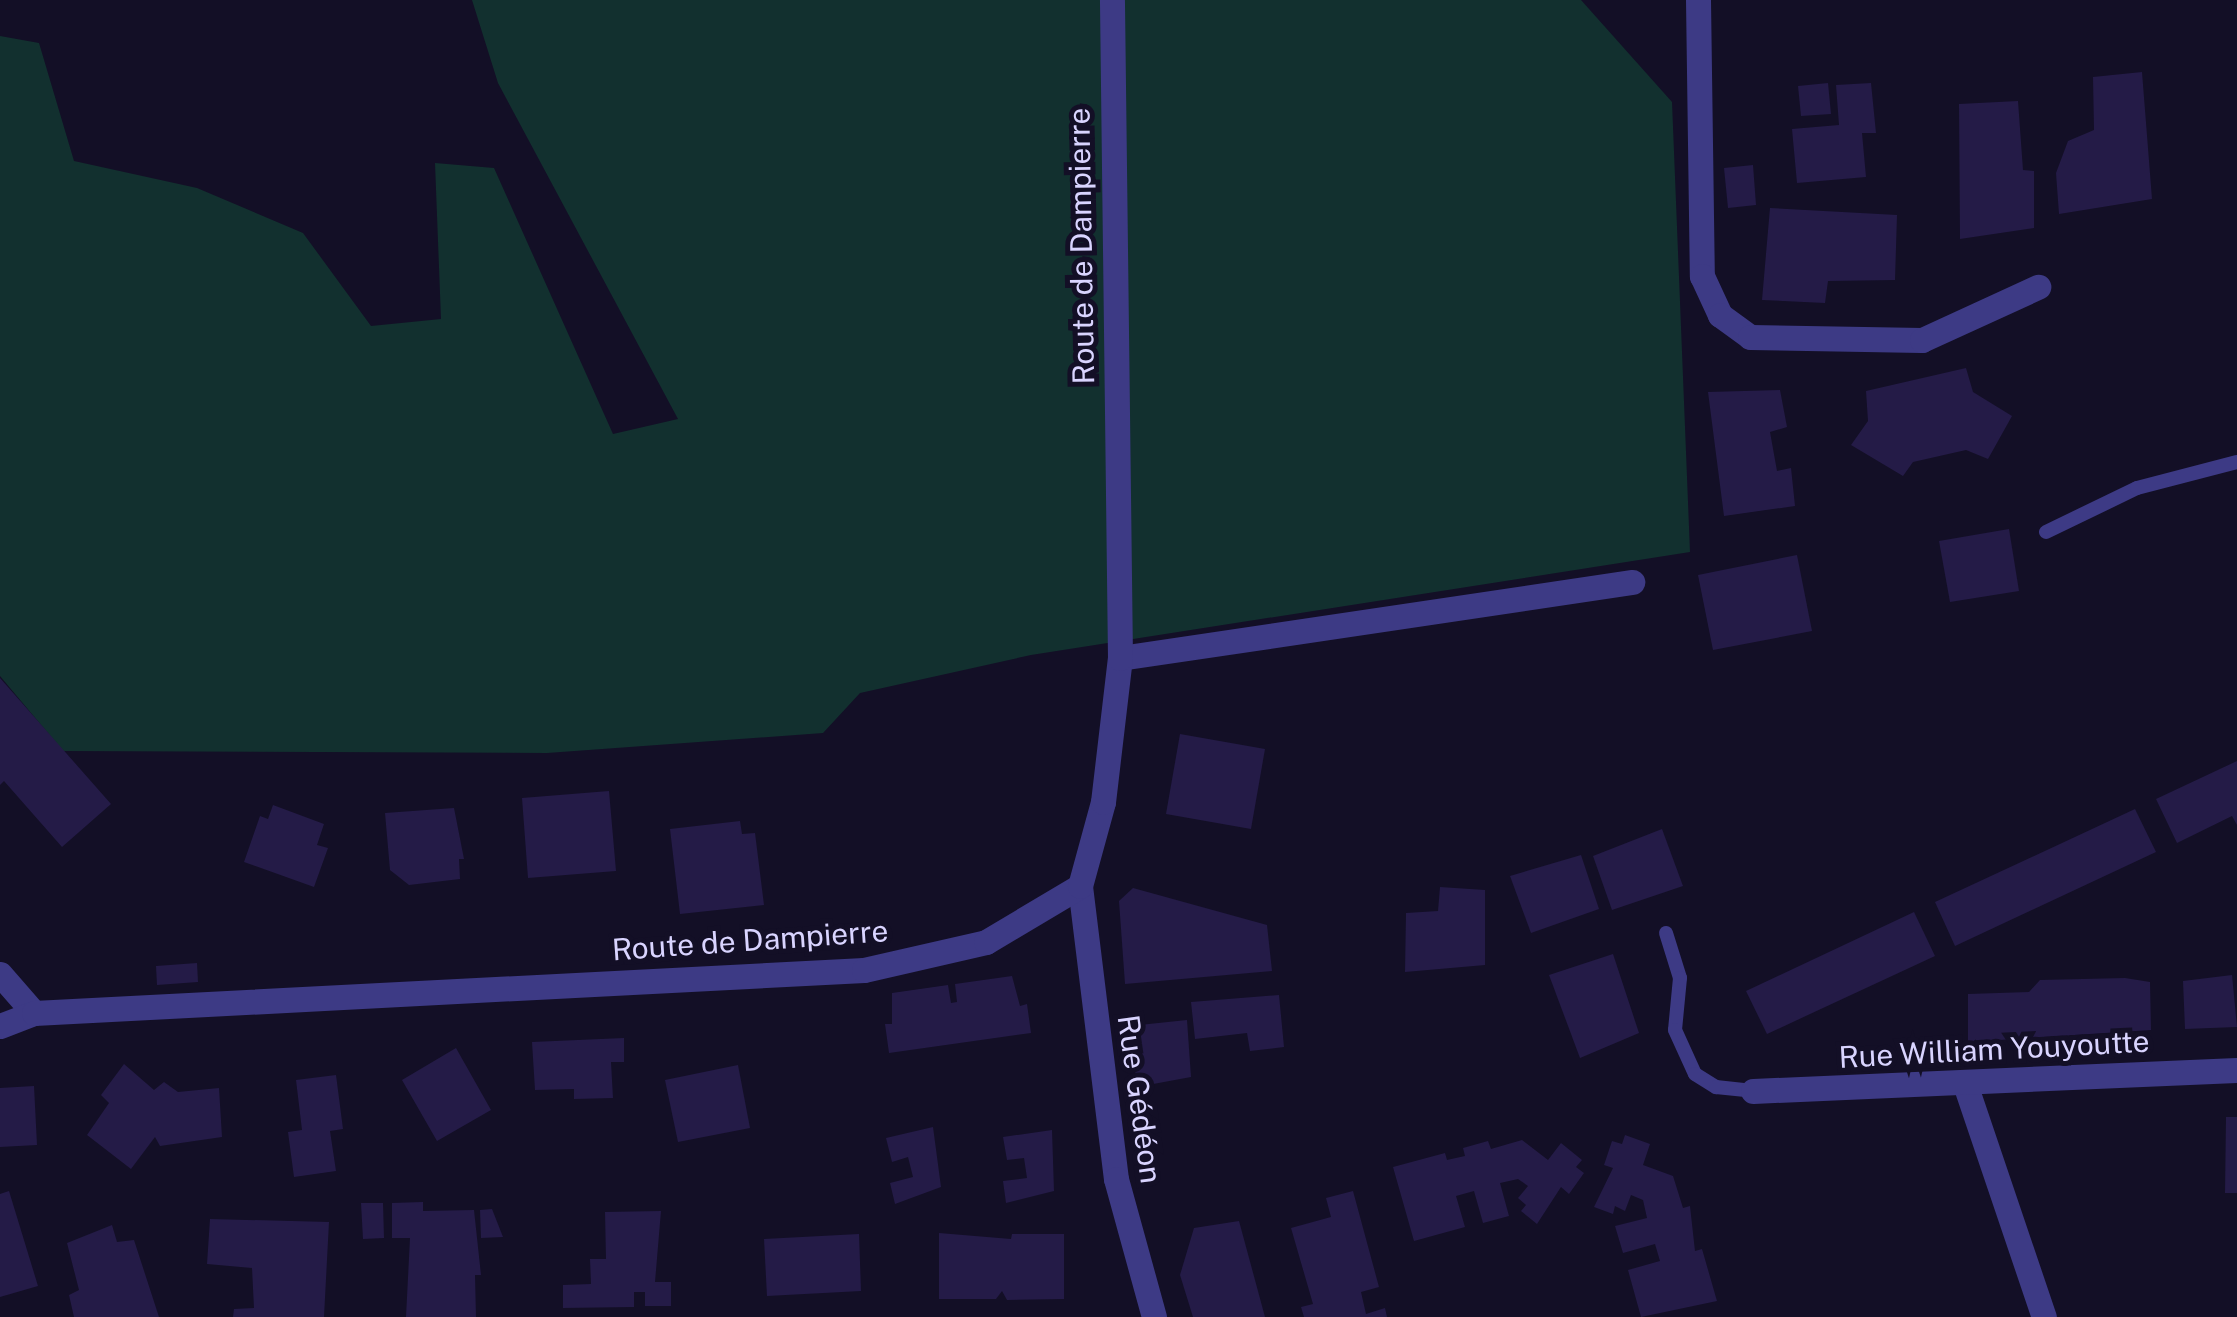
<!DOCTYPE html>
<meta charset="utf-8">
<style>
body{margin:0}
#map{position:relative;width:2237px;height:1317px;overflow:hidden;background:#130f26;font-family:"Public Sans",sans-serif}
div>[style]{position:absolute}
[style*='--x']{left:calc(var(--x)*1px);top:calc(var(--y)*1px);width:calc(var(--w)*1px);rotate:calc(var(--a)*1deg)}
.green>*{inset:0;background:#12302f}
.building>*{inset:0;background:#241b47}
.service>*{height:14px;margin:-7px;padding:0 7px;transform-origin:7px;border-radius:7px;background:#3d3a85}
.minor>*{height:25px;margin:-12.5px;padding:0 12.5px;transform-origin:12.5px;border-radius:12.5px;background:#3d3a85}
span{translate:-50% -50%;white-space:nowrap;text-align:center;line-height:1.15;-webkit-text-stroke:10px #130f26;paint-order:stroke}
.street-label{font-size:30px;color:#d9d4ff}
</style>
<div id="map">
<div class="green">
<div style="clip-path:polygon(472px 0,1581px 0,1672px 102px,1690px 552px,1031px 655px,860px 693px,823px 733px,547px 753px,63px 751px,0 676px,0 36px,39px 43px,74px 161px,197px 188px,303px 233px,371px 326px,441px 319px,435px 163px,494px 168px,613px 434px,678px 419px,498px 83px)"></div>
</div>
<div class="building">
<div style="clip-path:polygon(2142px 72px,2152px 199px,2059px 214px,2056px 173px,2068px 141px,2094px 130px,2093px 77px)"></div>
<div style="clip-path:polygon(1828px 83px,1831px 114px,1801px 116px,1798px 86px)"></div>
<div style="clip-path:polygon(1871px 83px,1876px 133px,1862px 133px,1866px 177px,1797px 183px,1792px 129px,1839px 125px,1836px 85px)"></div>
<div style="clip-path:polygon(2018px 101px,2023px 170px,2034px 171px,2034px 228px,1960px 239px,1959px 104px)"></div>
<div style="clip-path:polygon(1753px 165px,1756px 205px,1728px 208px,1724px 168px)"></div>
<div style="clip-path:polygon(1770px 208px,1897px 215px,1895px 280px,1828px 281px,1825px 303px,1762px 300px)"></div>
<div style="clip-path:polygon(1966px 368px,1973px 392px,2012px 416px,1988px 459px,1966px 450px,1913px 462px,1903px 476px,1851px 445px,1868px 421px,1866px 391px)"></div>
<div style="clip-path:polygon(1780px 390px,1787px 427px,1770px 432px,1777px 471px,1791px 468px,1795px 506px,1724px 516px,1708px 392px)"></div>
<div style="clip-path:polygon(2009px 529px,2019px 591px,1950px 602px,1939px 541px)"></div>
<div style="clip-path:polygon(1797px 555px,1812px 631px,1713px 650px,1698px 575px)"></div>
<div style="clip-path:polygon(0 678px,111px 804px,62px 847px,4px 781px,0 785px)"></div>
<div style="clip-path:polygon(1180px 734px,1265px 749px,1251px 829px,1166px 814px)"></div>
<div style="clip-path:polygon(2237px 761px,2237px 825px,2232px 816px,2177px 843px,2156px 799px)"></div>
<div style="clip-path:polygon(609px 791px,616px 871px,528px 878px,522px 798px)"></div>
<div style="clip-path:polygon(273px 805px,324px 824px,317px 845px,328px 848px,314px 887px,244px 862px,260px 816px,268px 819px)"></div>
<div style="clip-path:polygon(454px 808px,464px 859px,459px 859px,460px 879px,409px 885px,390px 870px,385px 813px)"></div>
<div style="clip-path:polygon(2135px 809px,2156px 852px,1955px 946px,1935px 902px)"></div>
<div style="clip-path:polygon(740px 821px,742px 834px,755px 833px,764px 905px,680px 914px,670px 829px)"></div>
<div style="clip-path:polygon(1662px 829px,1683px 886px,1612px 910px,1593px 856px)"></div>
<div style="clip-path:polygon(1581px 855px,1599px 909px,1531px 933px,1510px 876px)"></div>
<div style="clip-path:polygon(1440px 887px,1485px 890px,1485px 965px,1405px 972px,1406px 913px,1438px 911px)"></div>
<div style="clip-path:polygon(1133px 888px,1267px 925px,1272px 971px,1125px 984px,1119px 901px)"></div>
<div style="clip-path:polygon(1914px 912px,1935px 956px,1767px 1034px,1746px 991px)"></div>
<div style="clip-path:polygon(1613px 954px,1639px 1033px,1580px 1058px,1549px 975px)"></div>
<div style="clip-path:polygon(197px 963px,198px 982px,157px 985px,156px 966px)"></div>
<div style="clip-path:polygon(2232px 975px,2237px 1027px,2185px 1029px,2183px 981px)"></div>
<div style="clip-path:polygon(1012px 976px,1020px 1006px,1027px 1004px,1031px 1033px,889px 1053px,885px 1024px,892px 1024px,892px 993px,948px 985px,951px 1003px,957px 1002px,955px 984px)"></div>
<div style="clip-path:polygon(2125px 978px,2150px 982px,2151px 1030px,1968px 1042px,1968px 994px,2029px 992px,2040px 980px)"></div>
<div style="clip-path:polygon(1279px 995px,1284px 1047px,1250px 1051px,1247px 1033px,1195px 1039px,1191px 1002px)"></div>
<div style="clip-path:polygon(1187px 1020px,1191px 1077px,1137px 1087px,1130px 1026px)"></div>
<div style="clip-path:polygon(624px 1038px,624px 1062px,611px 1062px,613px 1098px,574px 1099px,574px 1089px,535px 1090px,532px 1042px)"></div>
<div style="clip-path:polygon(456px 1048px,491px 1110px,437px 1141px,402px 1080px)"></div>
<div style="clip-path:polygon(124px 1064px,154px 1090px,164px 1082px,178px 1092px,219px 1088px,222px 1137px,160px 1146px,155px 1137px,131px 1169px,87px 1135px,109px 1103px,101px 1095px)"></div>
<div style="clip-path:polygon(738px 1065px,750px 1128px,678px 1142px,665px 1080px)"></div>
<div style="clip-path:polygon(336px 1075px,343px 1129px,330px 1131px,336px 1171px,294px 1177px,288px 1132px,302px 1130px,296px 1080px)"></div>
<div style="clip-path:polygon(34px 1086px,37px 1145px,0 1147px,0 1088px)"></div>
<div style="clip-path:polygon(2226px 1117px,2237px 1117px,2237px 1193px,2225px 1193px)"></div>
<div style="clip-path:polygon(933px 1127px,941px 1187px,895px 1204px,890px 1183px,913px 1177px,908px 1157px,892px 1162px,886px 1138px)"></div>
<div style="clip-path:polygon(1052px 1130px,1054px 1191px,1006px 1203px,1003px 1181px,1027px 1178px,1024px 1158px,1007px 1160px,1003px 1137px)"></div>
<div style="clip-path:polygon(1625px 1135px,1650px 1144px,1643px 1165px,1673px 1176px,1683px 1208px,1690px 1206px,1695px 1251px,1702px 1249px,1717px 1301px,1641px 1317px,1628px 1270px,1660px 1261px,1655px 1244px,1623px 1253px,1615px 1226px,1647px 1218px,1643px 1200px,1631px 1195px,1625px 1211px,1615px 1206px,1613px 1214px,1594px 1207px,1613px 1168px,1604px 1165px,1612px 1141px,1622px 1144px)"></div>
<div style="clip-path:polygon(1522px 1140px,1548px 1160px,1561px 1143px,1582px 1160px,1576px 1167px,1584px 1173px,1569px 1194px,1561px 1187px,1537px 1224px,1521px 1211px,1526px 1205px,1518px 1198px,1528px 1186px,1518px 1179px,1500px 1183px,1509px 1216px,1483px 1223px,1474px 1191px,1456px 1196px,1465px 1227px,1414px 1241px,1393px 1167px,1445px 1153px,1447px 1160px,1465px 1156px,1463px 1148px,1488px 1141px,1491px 1149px)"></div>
<div style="clip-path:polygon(9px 1191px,38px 1286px,0 1297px,0 1194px)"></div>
<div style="clip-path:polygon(1353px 1191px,1379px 1287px,1361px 1292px,1366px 1314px,1385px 1308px,1387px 1317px,1304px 1317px,1301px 1307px,1313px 1304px,1291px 1228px,1331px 1217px,1326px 1198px)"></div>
<div style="clip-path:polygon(423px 1202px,423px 1211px,474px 1210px,481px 1275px,475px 1275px,476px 1317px,406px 1317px,410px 1238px,392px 1238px,392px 1203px)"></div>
<div style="clip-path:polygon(361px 1203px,383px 1203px,384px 1238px,363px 1239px)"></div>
<div style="clip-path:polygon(492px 1209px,503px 1237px,481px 1238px,480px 1210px)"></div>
<div style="clip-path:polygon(661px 1211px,655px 1282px,671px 1282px,671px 1306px,645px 1306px,645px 1292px,634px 1292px,634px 1307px,563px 1308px,563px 1285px,591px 1284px,590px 1259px,606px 1259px,605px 1212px)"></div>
<div style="clip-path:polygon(210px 1219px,329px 1222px,324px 1317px,233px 1317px,234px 1309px,254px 1308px,252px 1268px,207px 1264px)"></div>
<div style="clip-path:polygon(1239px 1221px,1265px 1317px,1193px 1317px,1180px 1275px,1194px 1228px)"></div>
<div style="clip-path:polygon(112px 1225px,117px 1242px,134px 1240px,159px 1317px,74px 1317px,69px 1295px,79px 1290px,67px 1243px)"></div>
<div style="clip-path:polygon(939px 1233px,1011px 1239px,1012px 1234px,1064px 1234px,1064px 1299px,1007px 1300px,1002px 1291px,996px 1299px,939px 1299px)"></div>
<div style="clip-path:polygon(859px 1234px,861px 1291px,767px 1296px,764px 1239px)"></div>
</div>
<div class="service">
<div style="--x:2046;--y:532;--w:101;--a:-25.8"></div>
<div style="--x:2137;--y:488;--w:103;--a:-14.6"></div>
<div style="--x:1666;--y:933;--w:47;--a:72.7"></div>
<div style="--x:1680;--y:978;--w:52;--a:95.5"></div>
<div style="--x:1675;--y:1030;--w:48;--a:65.6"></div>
<div style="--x:1695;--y:1074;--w:25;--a:32"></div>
<div style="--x:1716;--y:1087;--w:37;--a:6"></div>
</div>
<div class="minor">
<div style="--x:1698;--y:0;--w:276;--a:89.2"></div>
<div style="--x:1702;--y:276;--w:43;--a:65.2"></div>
<div style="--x:1720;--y:315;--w:37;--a:36"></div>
<div style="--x:1750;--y:337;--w:172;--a:1"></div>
<div style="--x:1922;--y:340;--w:128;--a:-24.6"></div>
<div style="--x:1120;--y:658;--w:518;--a:-8.44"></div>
<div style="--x:1080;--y:886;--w:295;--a:83"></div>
<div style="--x:1116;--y:1179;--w:143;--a:74.6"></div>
<div style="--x:0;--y:974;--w:52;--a:48.9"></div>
<div style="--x:0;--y:1026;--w:36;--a:-21"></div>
<div style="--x:34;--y:1013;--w:831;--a:-2.97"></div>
<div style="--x:864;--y:970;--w:125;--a:-12.9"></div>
<div style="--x:986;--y:942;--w:109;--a:-30.8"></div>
<div style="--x:1080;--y:886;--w:87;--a:-74.7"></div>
<div style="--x:1103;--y:802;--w:145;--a:-83.3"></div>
<div style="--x:1120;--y:658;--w:658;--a:-90.7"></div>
<div style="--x:1965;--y:1084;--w:246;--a:71.3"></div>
<div style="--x:1753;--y:1091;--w:484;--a:-2.5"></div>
</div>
<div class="street-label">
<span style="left:1081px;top:246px;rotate:-91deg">Route de Dampierre</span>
<span style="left:750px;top:940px;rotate:-4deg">Route de Dampierre</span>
<span style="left:1994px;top:1049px;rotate:-3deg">Rue William Youyoutte</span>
<span style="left:1140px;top:1099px;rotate:82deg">Rue Gédéon</span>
</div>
</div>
